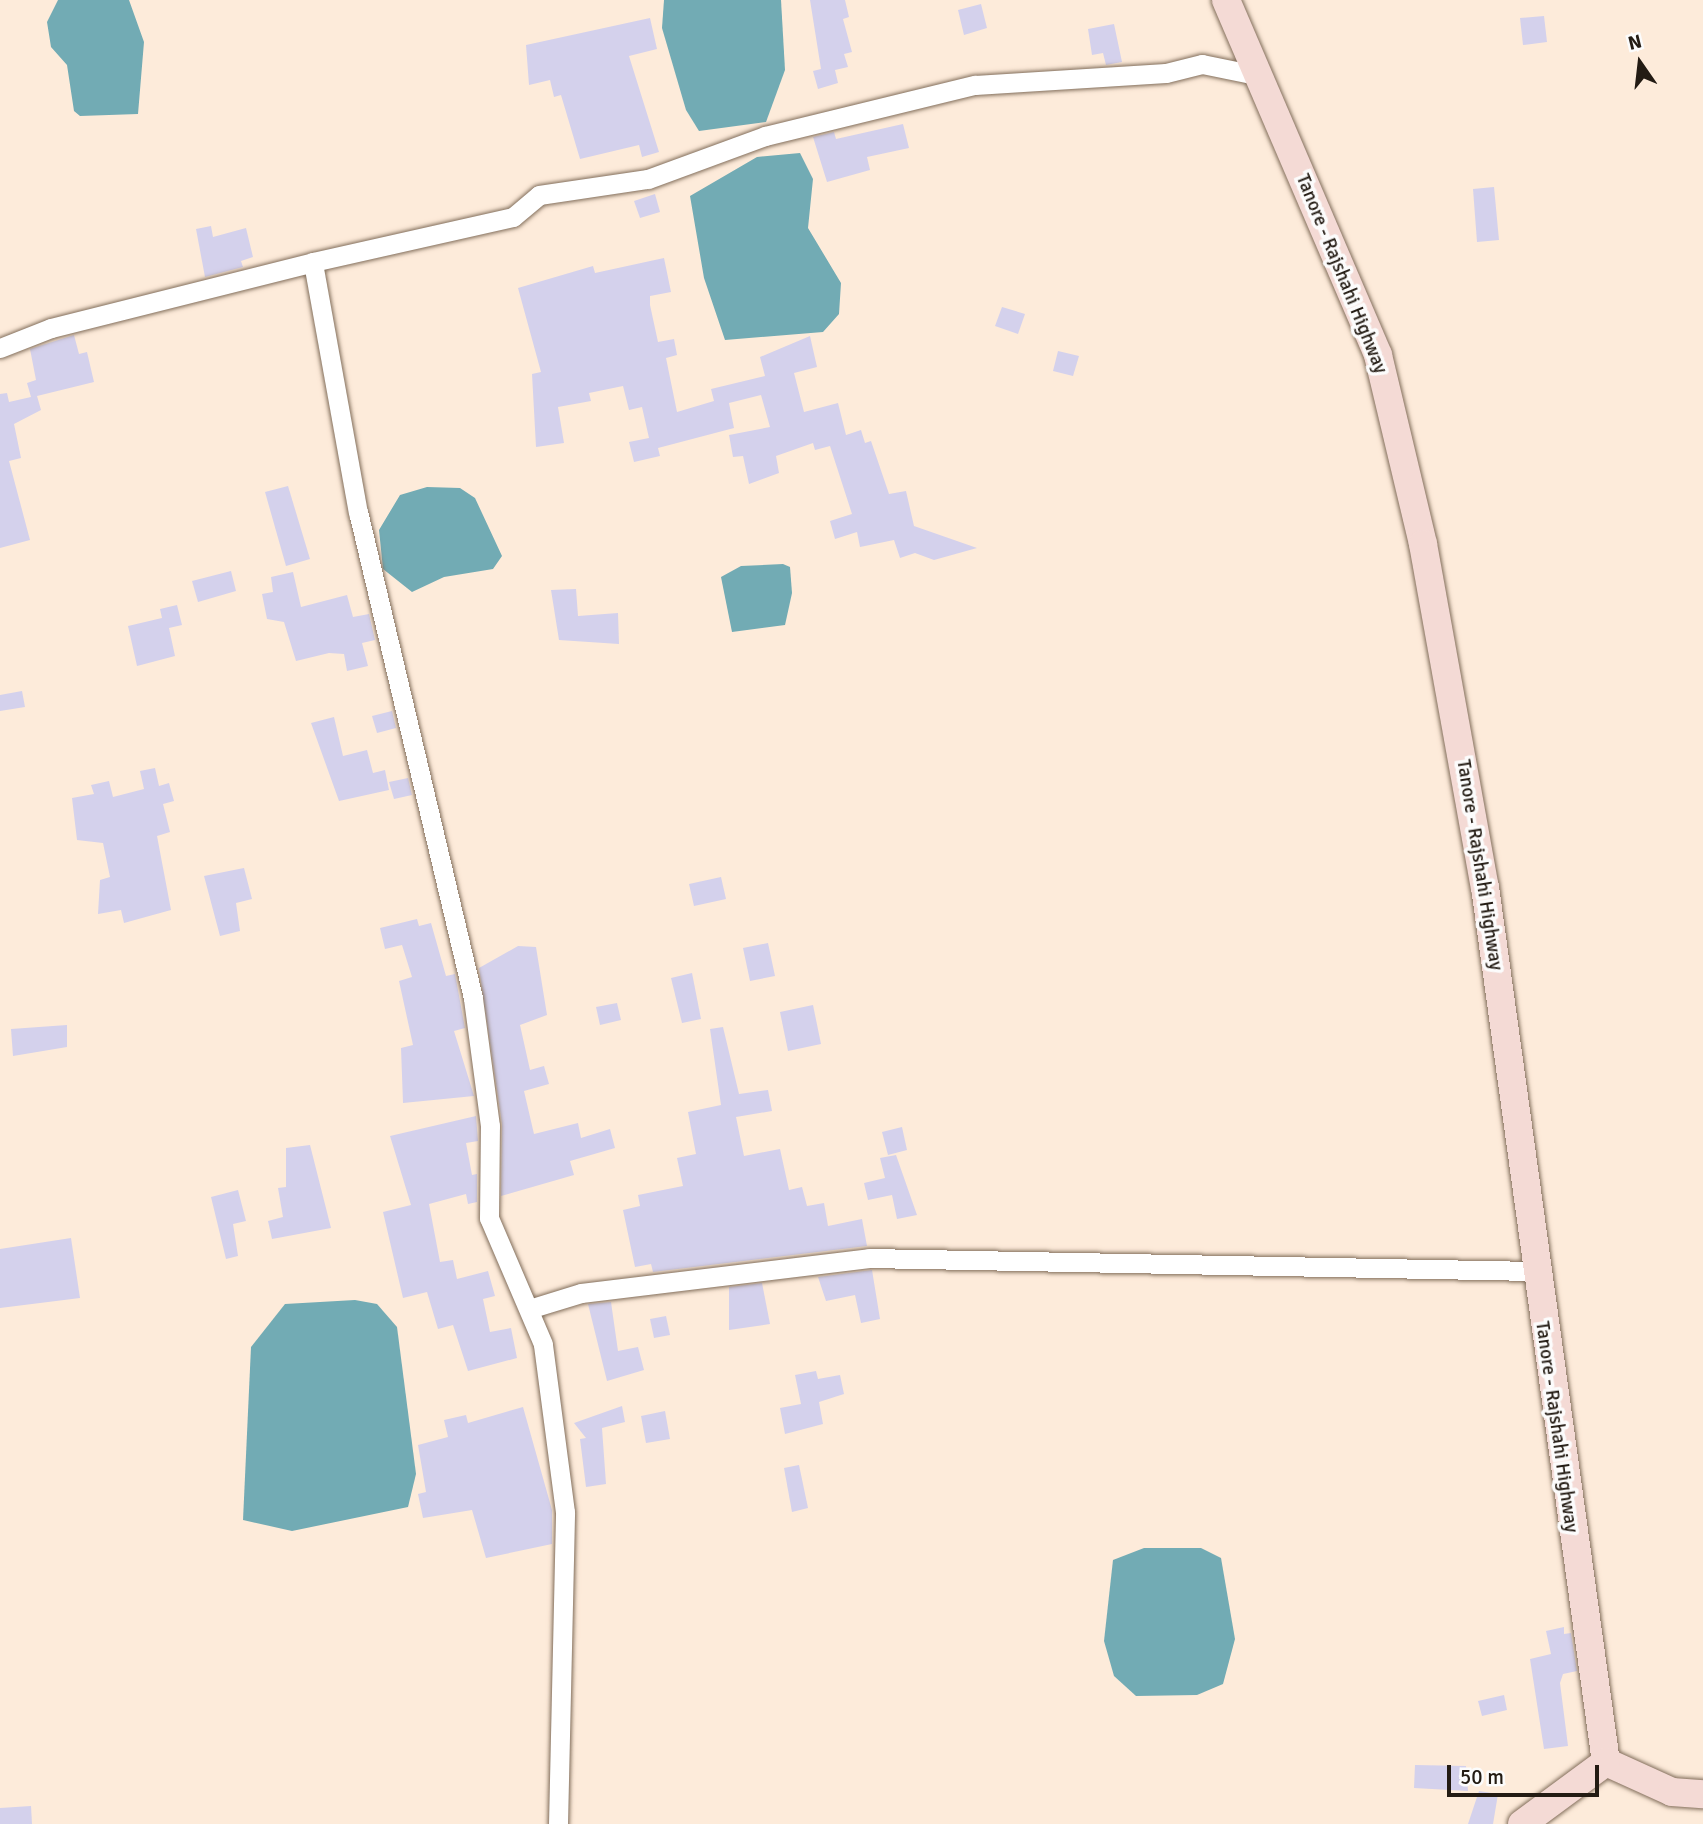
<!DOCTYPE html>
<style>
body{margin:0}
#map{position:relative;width:1703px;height:1824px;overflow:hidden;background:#fdebda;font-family:Signika,sans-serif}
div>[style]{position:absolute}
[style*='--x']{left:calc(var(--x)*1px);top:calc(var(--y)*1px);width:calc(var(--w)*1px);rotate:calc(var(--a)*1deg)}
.water>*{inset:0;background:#72abb4}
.building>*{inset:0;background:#d4d1ec}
.roads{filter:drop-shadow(0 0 2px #826e5b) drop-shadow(0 0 2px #826e5b)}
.street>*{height:19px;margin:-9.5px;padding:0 9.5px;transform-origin:9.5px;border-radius:9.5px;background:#fff}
.secondary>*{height:28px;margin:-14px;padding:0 14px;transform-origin:14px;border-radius:14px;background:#f4dad5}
span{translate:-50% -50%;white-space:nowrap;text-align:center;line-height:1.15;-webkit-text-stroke:7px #fcfcfc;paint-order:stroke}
.street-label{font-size:19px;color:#231b13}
.north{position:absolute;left:1605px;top:28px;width:70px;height:70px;-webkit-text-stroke:5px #fcfcfc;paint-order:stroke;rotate:346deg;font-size:19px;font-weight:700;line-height:28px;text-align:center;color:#231b13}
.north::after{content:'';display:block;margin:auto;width:24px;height:32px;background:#231b13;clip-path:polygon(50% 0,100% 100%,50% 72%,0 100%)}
.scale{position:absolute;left:1447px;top:1765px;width:152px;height:32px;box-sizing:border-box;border:4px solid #231b13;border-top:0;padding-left:9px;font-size:21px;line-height:24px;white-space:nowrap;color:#231b13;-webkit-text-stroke:5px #fcfcfc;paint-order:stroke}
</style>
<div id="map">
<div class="water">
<div style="clip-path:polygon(58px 0,129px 0,144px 42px,138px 114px,80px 116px,74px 111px,67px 65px,51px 47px,47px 22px)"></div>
<div style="clip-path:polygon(664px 0,781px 0,785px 70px,766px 122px,699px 131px,686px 110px,662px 28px)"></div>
<div style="clip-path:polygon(800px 153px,813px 179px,808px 228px,841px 283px,839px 314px,823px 332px,725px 340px,704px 278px,690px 196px,757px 157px)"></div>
<div style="clip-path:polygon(427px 487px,460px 488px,475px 498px,502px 556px,493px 569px,444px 577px,412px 592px,383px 569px,379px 530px,400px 495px)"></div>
<div style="clip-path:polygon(783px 564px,790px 567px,792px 593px,785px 625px,732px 632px,721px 577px,741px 566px)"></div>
<div style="clip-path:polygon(355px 1300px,377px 1304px,397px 1327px,416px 1474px,408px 1507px,292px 1531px,243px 1520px,251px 1347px,285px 1304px)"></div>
<div style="clip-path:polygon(1144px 1548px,1201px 1548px,1221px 1558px,1235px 1639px,1223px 1684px,1197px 1695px,1136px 1696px,1114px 1676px,1104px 1641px,1113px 1560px)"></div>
</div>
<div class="building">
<div style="clip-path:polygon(810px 0,845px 0,849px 17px,843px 19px,852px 52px,844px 54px,848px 67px,835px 70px,838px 83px,818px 89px,813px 71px,821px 69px)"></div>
<div style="clip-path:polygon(981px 4px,987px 28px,964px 35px,958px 10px)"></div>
<div style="clip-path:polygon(1544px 16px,1547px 42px,1523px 45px,1520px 18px)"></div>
<div style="clip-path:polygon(650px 18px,657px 49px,629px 56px,659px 152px,642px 157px,639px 145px,580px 159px,561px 95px,554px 97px,550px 80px,529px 85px,526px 45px)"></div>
<div style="clip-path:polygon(1114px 24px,1122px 62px,1106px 65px,1103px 53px,1092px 55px,1088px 29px)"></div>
<div style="clip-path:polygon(903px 124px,909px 148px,867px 157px,870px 170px,827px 182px,813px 137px,834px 132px,836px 139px)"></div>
<div style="clip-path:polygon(1494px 187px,1499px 240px,1477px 242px,1473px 189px)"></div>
<div style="clip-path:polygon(655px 194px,660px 212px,640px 218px,634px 201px)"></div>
<div style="clip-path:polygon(211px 226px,213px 237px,246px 228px,253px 257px,241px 261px,243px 267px,205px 277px,196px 229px)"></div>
<div style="clip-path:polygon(664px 258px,671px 292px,650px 296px,650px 305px,658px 342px,674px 339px,677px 355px,666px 358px,677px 412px,714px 401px,711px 389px,765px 376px,760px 357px,810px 336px,817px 367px,794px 373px,804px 412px,838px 403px,846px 435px,861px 430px,865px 443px,871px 441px,889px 494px,906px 491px,914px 526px,977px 548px,934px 560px,915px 553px,900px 558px,894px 540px,860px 547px,857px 532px,835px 539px,830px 521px,852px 514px,830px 446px,815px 450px,813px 443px,776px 456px,779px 473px,749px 484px,743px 456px,733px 457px,729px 435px,770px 427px,761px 395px,729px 403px,734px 428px,658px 448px,660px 456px,634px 462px,629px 442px,649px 438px,642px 407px,629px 410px,623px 386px,589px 393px,591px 401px,558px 407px,564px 443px,536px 447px,532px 374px,541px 372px,518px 288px,593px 266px,595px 273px)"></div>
<div style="clip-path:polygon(1002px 307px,1025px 314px,1018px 334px,995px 326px)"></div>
<div style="clip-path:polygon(74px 335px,79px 354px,87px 352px,94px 382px,37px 396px,41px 410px,14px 424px,21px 458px,9px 461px,30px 540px,0 548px,0 394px,7px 393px,9px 402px,31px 397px,27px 383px,36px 380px,30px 349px)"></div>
<div style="clip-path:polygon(1058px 351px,1079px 356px,1073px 376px,1053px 371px)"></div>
<div style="clip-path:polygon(288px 486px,310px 559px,286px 566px,265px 492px)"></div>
<div style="clip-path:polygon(231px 571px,236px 591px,198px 602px,192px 581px)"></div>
<div style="clip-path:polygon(293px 572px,301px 607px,347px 595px,353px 617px,369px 614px,375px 640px,362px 643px,368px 666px,347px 671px,344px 654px,329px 653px,296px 661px,284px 622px,267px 619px,262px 594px,273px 592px,271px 577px)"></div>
<div style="clip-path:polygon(576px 589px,578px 616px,618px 613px,619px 644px,559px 640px,551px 590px)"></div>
<div style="clip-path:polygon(177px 605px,182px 625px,169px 628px,175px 656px,137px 666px,128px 626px,162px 618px,160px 609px)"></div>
<div style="clip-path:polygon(22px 691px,25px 707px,0 711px,0 695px)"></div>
<div style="clip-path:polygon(392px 711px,396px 728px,377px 733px,372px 716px)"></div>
<div style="clip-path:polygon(334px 717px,343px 756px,367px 750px,373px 773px,385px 770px,389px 790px,339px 801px,311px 723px)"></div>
<div style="clip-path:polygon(155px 768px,159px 786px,169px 783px,174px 801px,163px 804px,170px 832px,157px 836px,171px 910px,124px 923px,121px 910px,98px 914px,100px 880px,110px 877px,103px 843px,77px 840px,72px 798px,94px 794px,91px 785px,109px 781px,113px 797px,144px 789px,140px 771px)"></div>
<div style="clip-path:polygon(408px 778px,412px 795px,394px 799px,389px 782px)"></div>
<div style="clip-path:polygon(244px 868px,252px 899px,236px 903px,240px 931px,220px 936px,204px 876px)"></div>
<div style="clip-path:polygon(721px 877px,726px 899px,694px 906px,689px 884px)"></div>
<div style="clip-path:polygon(417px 919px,419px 926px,431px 923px,446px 976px,455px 974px,465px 1028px,454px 1031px,474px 1096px,403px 1103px,401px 1048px,413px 1045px,399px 981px,412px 977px,402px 945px,385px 949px,380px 928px)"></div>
<div style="clip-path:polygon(768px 943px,775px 976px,750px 981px,743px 948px)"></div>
<div style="clip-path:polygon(518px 946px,536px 947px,547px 1015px,520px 1025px,530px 1070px,544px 1066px,549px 1084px,524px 1091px,534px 1134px,578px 1123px,581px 1138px,610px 1129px,615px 1148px,570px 1161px,574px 1175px,501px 1196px,502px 1124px,479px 968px)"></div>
<div style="clip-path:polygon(692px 973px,701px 1019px,682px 1023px,671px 978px)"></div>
<div style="clip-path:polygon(617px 1003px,621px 1020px,600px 1025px,596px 1007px)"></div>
<div style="clip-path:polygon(813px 1005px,821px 1044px,788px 1051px,780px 1012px)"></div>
<div style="clip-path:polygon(67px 1025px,67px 1047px,13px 1056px,11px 1029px)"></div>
<div style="clip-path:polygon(723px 1027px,739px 1094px,768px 1090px,772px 1111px,736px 1117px,744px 1156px,780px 1149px,789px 1190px,802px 1187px,807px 1206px,824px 1203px,828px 1226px,862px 1219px,867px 1246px,653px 1272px,651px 1264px,635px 1267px,623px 1210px,640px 1206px,638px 1195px,683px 1186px,677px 1158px,696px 1154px,688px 1112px,721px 1105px,710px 1029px)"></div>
<div style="clip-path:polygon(476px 1116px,478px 1141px,466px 1143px,472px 1175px,477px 1174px,477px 1202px,468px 1204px,466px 1194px,429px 1204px,440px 1262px,453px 1260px,457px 1279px,488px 1271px,495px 1296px,483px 1299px,490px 1332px,511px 1328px,517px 1358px,468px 1371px,453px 1325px,438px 1329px,427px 1292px,403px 1298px,383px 1212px,411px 1205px,390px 1136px)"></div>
<div style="clip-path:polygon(902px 1127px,907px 1150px,888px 1155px,882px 1132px)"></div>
<div style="clip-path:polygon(310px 1145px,331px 1228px,272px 1239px,268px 1221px,283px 1217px,278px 1188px,286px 1187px,286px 1148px)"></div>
<div style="clip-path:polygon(896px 1155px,917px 1215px,897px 1219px,892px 1195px,868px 1200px,864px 1183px,885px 1178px,880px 1158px)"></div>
<div style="clip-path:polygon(238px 1190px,246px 1221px,233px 1224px,238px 1256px,226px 1259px,211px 1197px)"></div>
<div style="clip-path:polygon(71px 1238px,80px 1298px,0 1308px,0 1249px)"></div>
<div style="clip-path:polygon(872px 1270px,880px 1319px,861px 1323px,855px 1295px,826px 1301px,818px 1277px)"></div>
<div style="clip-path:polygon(762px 1283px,770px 1324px,729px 1330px,729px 1287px)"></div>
<div style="clip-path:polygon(611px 1302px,618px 1351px,638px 1347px,644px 1370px,607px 1381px,588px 1304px)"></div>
<div style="clip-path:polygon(666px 1316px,670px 1335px,654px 1338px,650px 1319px)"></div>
<div style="clip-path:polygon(816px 1371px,818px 1379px,840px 1375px,844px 1394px,819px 1402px,823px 1424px,785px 1434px,780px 1408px,801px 1404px,795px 1375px)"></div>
<div style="clip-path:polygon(622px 1406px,625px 1422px,602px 1428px,606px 1484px,586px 1487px,580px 1439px,586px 1438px,574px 1423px)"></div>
<div style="clip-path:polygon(523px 1407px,552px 1510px,552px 1544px,486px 1558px,472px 1510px,423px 1518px,418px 1494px,426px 1492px,418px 1445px,448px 1437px,444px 1420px,466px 1415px,468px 1423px)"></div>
<div style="clip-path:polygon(665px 1411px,670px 1439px,646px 1443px,641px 1416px)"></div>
<div style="clip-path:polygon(799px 1465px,808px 1508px,792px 1512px,784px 1468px)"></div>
<div style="clip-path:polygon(1564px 1627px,1564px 1634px,1571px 1633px,1577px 1671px,1563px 1674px,1560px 1683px,1568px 1746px,1544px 1749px,1530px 1659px,1551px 1654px,1546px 1631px)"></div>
<div style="clip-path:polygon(1504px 1695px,1507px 1710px,1482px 1716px,1478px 1701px)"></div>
<div style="clip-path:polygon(1415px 1765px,1466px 1766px,1468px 1791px,1414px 1788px)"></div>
<div style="clip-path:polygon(1479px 1791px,1498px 1794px,1493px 1824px,1468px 1824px)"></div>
<div style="clip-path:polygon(31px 1806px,32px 1824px,0 1824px,0 1808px)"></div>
</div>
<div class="roads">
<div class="street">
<div style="--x:0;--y:348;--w:55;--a:-21.4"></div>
<div style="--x:51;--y:328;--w:270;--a:-14.1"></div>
<div style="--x:529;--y:1309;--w:54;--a:-17.1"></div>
<div style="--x:581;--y:1293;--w:290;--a:-6.9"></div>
<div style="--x:869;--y:1258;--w:665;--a:1.12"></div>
<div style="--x:558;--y:1824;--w:312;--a:-88.7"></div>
<div style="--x:565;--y:1512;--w:169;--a:-97.5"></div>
<div style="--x:543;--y:1344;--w:137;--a:-113.2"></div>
<div style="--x:489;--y:1218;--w:92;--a:-89.4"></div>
<div style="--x:490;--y:1126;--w:129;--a:-97.6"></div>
<div style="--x:473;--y:998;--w:498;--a:-103.3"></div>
<div style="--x:358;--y:513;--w:255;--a:-100.2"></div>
<div style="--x:313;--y:262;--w:205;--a:-12.7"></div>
<div style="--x:513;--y:217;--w:34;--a:-40"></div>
<div style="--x:539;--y:195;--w:110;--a:-8.4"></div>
<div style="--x:648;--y:179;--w:125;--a:-20.2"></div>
<div style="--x:765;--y:136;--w:216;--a:-13.7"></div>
<div style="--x:975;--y:85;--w:191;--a:-3.6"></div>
<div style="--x:1166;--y:73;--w:37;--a:-14"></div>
<div style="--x:1202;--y:64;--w:60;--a:11.5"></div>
</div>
<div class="secondary">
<div style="--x:1226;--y:0;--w:386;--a:66.8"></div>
<div style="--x:1378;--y:355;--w:194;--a:76.6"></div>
<div style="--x:1423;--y:544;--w:349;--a:79.8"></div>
<div style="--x:1485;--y:887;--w:883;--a:82.13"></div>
<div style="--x:1606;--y:1762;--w:72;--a:24.4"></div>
<div style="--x:1672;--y:1792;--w:31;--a:4"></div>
<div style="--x:1522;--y:1824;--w:104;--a:-36.4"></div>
</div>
</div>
<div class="street-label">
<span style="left:1341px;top:274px;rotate:68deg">Tanore - Rajshahi Highway</span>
<span style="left:1479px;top:865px;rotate:81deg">Tanore - Rajshahi Highway</span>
<span style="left:1556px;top:1427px;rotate:82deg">Tanore - Rajshahi Highway</span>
</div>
<div class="north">N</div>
<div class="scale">50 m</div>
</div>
